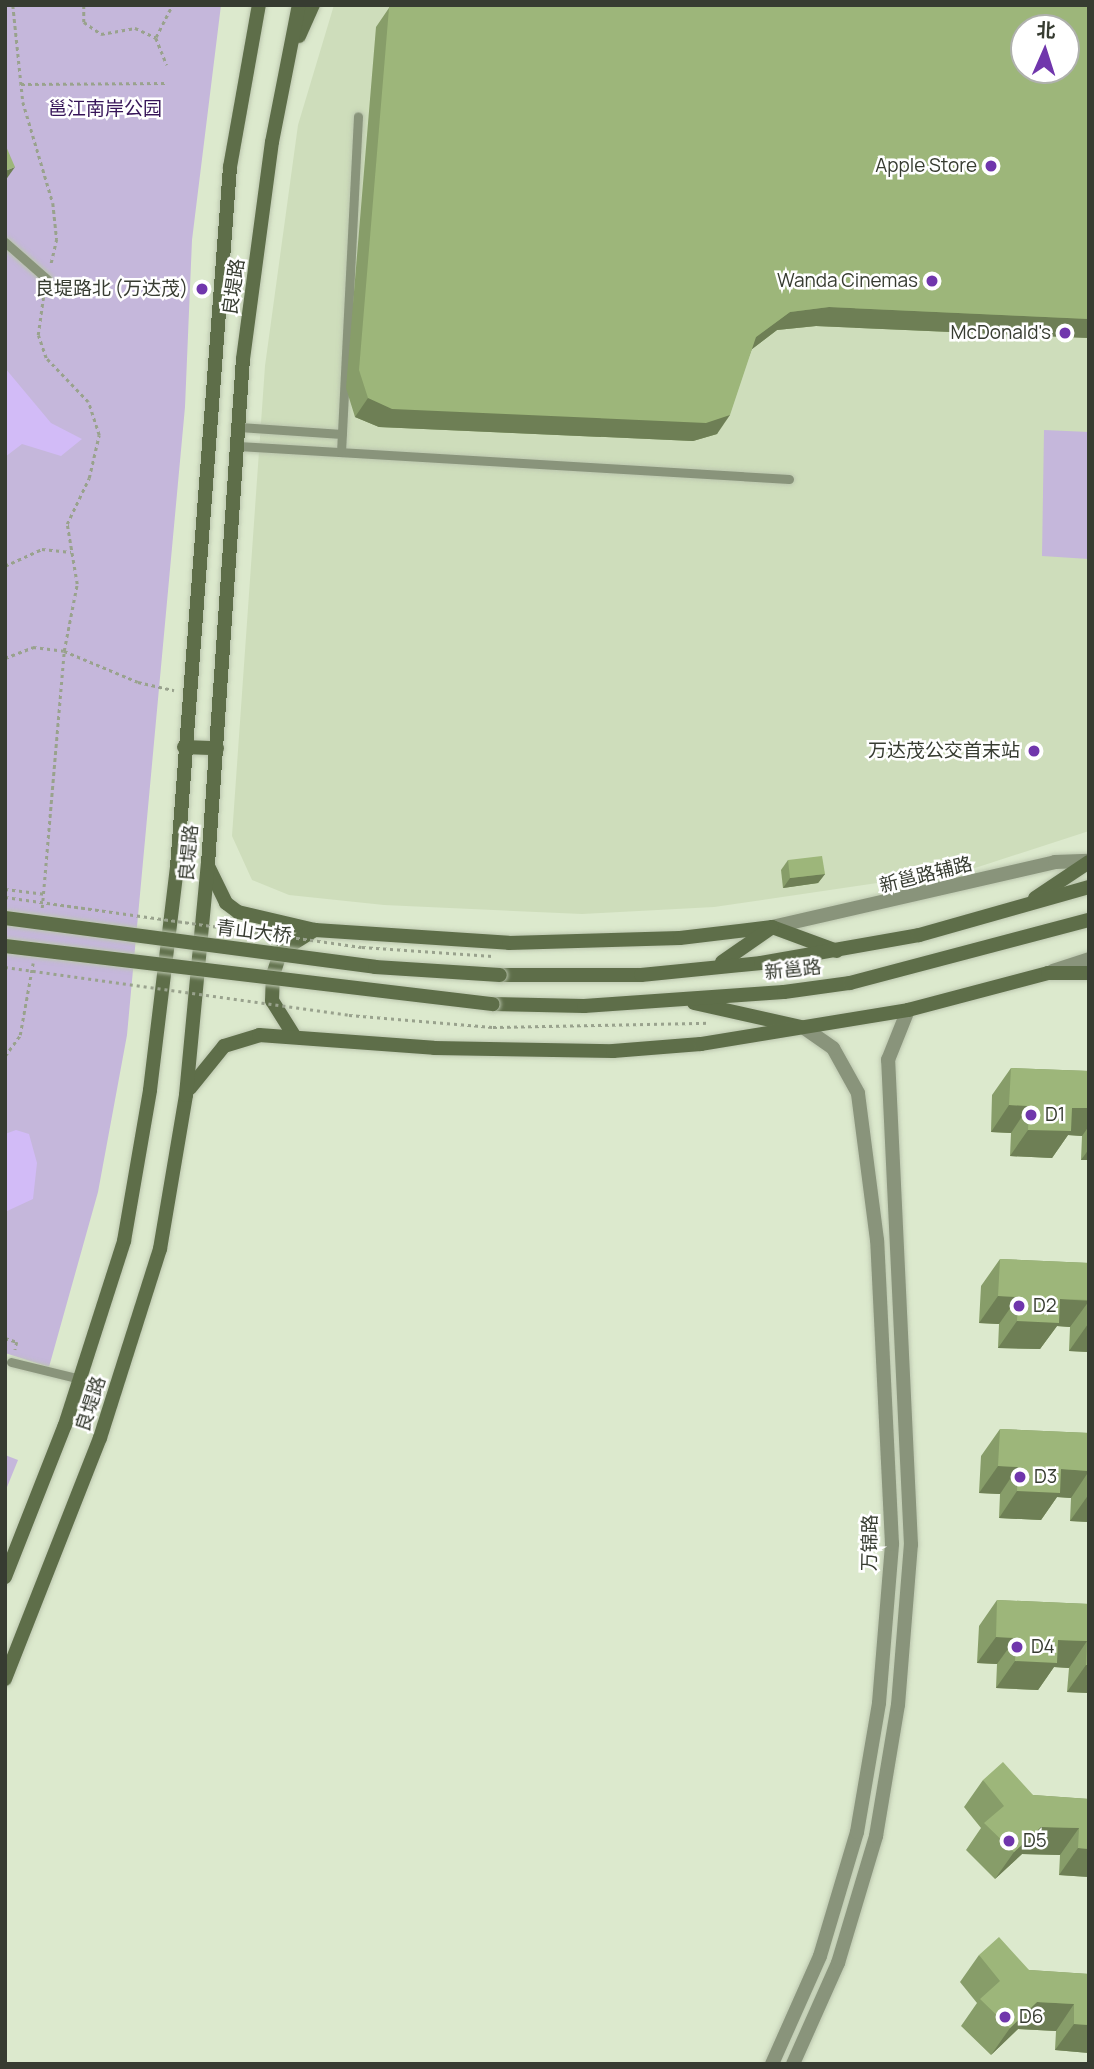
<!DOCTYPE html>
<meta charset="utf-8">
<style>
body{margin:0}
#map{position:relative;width:1094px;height:2069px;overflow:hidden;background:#dce9cd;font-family:Manrope,"Noto Sans SC",sans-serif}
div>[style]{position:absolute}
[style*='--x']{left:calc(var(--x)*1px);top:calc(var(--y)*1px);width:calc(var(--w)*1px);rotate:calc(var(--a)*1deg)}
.built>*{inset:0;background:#ceddbb}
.green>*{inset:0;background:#c5b7db}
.water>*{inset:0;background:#d2bbf7}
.path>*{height:2.5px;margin-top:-1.25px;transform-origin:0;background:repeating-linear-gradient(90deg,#99a28d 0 3.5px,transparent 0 7px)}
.roads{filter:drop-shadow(0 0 2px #bbc6ae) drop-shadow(0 0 2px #bbc6ae)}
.service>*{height:9px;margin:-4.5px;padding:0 4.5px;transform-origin:4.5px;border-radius:4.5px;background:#89947b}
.minor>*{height:14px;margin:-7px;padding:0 7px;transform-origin:7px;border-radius:7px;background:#89947b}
.secondary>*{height:14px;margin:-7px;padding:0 7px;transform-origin:7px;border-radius:7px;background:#5e6e49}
.path-bridge>*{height:2.5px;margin-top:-1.25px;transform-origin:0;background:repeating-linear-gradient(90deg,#99a28d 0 3.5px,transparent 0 7px)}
.bridges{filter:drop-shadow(0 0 2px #bbc6ae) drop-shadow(0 0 2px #bbc6ae)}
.secondary-bridge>*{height:14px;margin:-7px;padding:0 7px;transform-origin:7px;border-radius:7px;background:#5e6e49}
.wall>*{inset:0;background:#879d69}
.shaded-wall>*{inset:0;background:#6e7f55}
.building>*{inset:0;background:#9db67a}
.dots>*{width:19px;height:19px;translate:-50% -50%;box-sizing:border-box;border:4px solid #fff;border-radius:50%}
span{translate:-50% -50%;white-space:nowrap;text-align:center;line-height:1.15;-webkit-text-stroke:5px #fff;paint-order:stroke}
.park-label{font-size:19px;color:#371559}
.poi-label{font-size:19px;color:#373c31}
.right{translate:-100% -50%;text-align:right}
.left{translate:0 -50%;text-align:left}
.street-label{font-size:19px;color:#373c31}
.frame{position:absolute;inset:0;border:7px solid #373c31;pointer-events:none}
.north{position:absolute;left:1010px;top:14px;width:70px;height:70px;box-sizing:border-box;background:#fff;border:2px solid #afb1ad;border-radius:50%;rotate:3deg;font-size:19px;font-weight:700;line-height:28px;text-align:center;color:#373c31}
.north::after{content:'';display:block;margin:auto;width:24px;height:32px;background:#7036ac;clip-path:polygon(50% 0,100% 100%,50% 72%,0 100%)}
</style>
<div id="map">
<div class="built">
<div style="clip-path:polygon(evenodd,334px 5px,1089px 5px,1089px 831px,972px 869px,714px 907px,582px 914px,384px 905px,289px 895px,252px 880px,232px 836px,265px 366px,298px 125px,334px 5px,1024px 28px,1066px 28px,1066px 70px,1024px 70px,1024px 28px)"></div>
</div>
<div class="green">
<div style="clip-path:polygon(5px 5px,221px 5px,192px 240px,185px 407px,127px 1035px,98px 1192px,49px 1367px,5px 1353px)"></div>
<div style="clip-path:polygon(1044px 430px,1089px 432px,1089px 559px,1042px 556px)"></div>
<div style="clip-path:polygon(5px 1455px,18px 1460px,5px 1492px)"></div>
</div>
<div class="water">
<div style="clip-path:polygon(5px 368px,51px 423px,82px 439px,61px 456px,22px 444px,5px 457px)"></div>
<div style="clip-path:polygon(16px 1130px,29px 1134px,37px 1163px,33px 1199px,5px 1212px,5px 1134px)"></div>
</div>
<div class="path">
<div style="--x:13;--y:5;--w:98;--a:84.1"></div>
<div style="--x:23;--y:102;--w:105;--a:73.5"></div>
<div style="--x:53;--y:203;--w:36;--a:84"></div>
<div style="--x:57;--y:239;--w:27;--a:103"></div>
<div style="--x:84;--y:5;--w:17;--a:90"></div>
<div style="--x:84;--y:22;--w:21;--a:35"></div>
<div style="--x:101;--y:34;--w:35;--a:-10"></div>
<div style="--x:135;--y:28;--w:23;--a:25"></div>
<div style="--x:156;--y:38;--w:29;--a:68"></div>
<div style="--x:156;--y:37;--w:36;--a:-63"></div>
<div style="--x:21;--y:84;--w:146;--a:-0.4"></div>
<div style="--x:5;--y:566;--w:41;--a:-24.7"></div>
<div style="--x:42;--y:549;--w:29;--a:6"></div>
<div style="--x:5;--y:658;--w:30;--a:-21"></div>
<div style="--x:33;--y:647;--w:31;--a:7"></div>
<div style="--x:64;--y:651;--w:80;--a:22.7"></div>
<div style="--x:138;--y:682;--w:37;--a:13"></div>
<div style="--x:5;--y:889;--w:39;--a:7"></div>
<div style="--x:42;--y:908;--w:258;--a:-85.1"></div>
<div style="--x:64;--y:651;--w:68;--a:-79"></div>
<div style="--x:77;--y:584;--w:61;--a:-99.5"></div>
<div style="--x:67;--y:524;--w:51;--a:-64.4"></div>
<div style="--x:89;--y:478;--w:44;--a:-76.9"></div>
<div style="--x:99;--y:435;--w:35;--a:-108"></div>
<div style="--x:88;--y:402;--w:61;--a:-133.7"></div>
<div style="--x:46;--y:358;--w:24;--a:-109"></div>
<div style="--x:38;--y:335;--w:43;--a:-82.1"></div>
<div style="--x:493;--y:1027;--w:217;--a:-1.1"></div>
<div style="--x:5;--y:1056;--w:26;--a:-54"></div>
<div style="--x:20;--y:1035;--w:73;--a:-79.8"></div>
<div style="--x:5;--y:1338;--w:13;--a:18"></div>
<div style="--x:17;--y:1342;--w:8;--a:104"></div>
</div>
<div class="roads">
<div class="service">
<div style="--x:5;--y:242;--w:56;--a:41.4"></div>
<div style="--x:239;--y:427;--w:103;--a:3.9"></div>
<div style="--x:238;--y:446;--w:552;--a:3.43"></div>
<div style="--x:341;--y:452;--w:336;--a:-87.1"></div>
<div style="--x:11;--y:1362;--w:71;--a:13.8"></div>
</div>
<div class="minor">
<div style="--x:772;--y:927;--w:290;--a:-12.9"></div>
<div style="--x:1055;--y:862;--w:34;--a:-2"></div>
<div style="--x:1053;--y:971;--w:38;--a:-18"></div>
<div style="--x:772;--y:2064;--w:118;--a:-66"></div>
<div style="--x:820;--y:1956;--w:129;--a:-73.4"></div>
<div style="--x:857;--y:1832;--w:131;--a:-80.3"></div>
<div style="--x:879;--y:1703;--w:160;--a:-85.3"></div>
<div style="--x:892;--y:1544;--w:304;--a:-92.8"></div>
<div style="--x:877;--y:1240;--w:148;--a:-97.4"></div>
<div style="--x:858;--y:1093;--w:51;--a:-119.1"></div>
<div style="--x:833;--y:1048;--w:35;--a:-145"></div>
<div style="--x:793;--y:2064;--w:111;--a:-66"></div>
<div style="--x:838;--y:1963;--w:133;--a:-73.3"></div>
<div style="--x:876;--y:1836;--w:133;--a:-80.5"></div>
<div style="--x:898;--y:1705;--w:161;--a:-85.4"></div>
<div style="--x:911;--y:1545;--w:486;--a:-92.7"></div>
<div style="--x:888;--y:1060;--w:54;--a:-68.2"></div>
</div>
<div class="secondary">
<div style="--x:299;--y:36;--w:34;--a:-66"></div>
<div style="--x:184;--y:747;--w:33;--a:2"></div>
<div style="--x:209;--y:868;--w:39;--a:64"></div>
<div style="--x:226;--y:903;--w:15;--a:37"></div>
<div style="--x:238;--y:912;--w:79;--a:13.2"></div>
<div style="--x:315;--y:930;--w:194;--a:3.8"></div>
<div style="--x:509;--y:943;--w:171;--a:-1.7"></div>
<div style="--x:680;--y:938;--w:93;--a:-6.8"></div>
<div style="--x:772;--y:927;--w:69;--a:20.3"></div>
<div style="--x:1035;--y:898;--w:65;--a:-33.7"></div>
<div style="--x:722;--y:962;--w:60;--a:-34.8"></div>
<div style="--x:500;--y:975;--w:141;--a:0"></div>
<div style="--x:641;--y:975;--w:121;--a:-5.7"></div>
<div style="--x:761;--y:963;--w:160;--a:-10"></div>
<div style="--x:919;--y:935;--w:177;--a:-15.8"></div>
<div style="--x:694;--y:1003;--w:110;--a:12.6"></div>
<div style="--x:493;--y:1004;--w:91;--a:1.3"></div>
<div style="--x:584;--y:1006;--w:200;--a:-4"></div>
<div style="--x:784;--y:992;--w:67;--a:-7.8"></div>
<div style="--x:850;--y:983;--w:247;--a:-14.8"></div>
<div style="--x:293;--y:1034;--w:39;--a:-122"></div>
<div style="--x:272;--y:1001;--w:26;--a:-88"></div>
<div style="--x:273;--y:975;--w:25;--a:-72"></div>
<div style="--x:281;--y:951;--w:40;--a:-32"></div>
<div style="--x:190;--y:1088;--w:54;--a:-51"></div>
<div style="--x:224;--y:1046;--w:37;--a:-17"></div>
<div style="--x:259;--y:1035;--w:175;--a:4.2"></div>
<div style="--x:434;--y:1048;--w:179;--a:1"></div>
<div style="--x:613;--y:1051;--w:88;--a:-4.5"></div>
<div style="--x:701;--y:1044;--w:210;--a:-9.3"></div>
<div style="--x:908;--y:1010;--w:145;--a:-14.8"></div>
<div style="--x:1048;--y:973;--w:41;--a:0"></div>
<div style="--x:5;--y:1577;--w:163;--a:-68.5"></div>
<div style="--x:65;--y:1425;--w:193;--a:-72.2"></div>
<div style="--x:124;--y:1241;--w:153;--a:-80.2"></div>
<div style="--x:150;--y:1090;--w:225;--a:-83.1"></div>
<div style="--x:177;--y:867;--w:702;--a:-85.67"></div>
<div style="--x:230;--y:167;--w:165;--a:-79.9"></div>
<div style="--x:5;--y:1679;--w:259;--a:-68.5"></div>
<div style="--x:100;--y:1438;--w:198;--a:-72.4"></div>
<div style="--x:160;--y:1249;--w:156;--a:-80.4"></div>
<div style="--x:186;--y:1095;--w:232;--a:-84.6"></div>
<div style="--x:208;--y:864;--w:506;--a:-86.04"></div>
<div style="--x:243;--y:359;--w:219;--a:-82.4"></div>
<div style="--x:272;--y:142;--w:140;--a:-78.9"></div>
</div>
</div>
<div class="path-bridge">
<div style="--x:5;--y:897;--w:360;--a:8"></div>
<div style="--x:362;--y:947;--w:131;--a:3.9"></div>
<div style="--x:5;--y:967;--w:347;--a:7.9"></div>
<div style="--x:349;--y:1015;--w:144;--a:4.8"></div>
</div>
<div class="bridges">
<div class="secondary-bridge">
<div style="--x:5;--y:918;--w:373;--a:7.5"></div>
<div style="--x:375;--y:967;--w:125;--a:3.7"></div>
<div style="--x:5;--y:946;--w:491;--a:6.8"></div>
</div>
</div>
<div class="wall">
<div style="clip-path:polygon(391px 5px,1089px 5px,1089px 338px,816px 326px,777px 330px,752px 349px,717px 434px,693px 441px,379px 427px,355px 417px,346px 388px,376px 27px)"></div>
<div style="clip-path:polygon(788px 860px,825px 874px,818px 883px,783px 888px,781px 870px)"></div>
<div style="clip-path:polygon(1011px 1068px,1089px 1071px,1089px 1160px,1081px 1160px,1082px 1136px,1068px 1135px,1052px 1158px,1010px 1156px,1011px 1133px,991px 1132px,992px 1095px)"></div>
<div style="clip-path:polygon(1000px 1259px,1089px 1263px,1089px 1352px,1069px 1351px,1070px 1327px,1057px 1326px,1040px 1349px,998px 1348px,999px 1324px,979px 1323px,981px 1286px)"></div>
<div style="clip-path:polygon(1000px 1429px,1089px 1433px,1089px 1522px,1070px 1521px,1071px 1498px,1057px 1497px,1041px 1520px,999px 1518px,1000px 1494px,979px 1493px,981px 1456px)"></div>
<div style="clip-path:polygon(997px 1600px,1089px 1604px,1089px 1693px,1067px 1692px,1069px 1668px,1054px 1667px,1038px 1690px,996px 1688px,997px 1664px,977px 1663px,979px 1626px)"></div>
<div style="clip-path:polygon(983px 1780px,1033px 1795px,1089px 1799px,1089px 1877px,1059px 1875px,1060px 1855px,1022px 1854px,995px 1879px,966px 1850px,981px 1828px,964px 1807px)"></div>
<div style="clip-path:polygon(979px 1955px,1029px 1970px,1089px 1974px,1089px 2053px,1055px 2050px,1056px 2031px,1018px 2029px,991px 2055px,961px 2026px,977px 2003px,960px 1982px)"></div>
</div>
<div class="shaded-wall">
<div style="clip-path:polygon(15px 167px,5px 181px,5px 171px)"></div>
<div style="clip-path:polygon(829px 307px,1089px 319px,1089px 338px,816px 326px,777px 330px,743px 356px,756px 337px,790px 312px)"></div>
<div style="clip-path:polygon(368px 398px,730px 415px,717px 434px,693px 441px,379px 427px,355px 417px)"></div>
<div style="clip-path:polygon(825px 874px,818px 883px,783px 888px,790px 878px)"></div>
<div style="clip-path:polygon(1009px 1105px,1029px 1106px,1011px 1133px,991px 1132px)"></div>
<div style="clip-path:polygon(1072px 1108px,1089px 1108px,1089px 1126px,1082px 1136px,1068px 1135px,1052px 1158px,1010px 1156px,1028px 1130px)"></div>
<div style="clip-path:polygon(1089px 1149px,1089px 1160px,1081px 1160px)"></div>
<div style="clip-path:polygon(998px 1296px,1018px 1297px,999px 1324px,979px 1323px)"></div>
<div style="clip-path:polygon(1060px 1299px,1089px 1301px,1070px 1327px,1057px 1326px,1040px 1349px,998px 1348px,1017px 1321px)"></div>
<div style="clip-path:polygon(1088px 1324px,1089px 1352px,1069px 1351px)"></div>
<div style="clip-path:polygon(998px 1466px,1018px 1467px,1000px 1494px,979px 1493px)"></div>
<div style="clip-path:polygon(1061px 1469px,1089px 1471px,1071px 1498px,1057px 1497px,1041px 1520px,999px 1518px,1017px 1491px)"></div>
<div style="clip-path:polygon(1089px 1494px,1089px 1522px,1070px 1521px)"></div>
<div style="clip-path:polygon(996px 1637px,1016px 1638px,997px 1664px,977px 1663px)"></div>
<div style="clip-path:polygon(1058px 1640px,1087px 1641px,1069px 1668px,1054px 1667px,1038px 1690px,996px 1688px,1015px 1661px)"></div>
<div style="clip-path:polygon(1086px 1665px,1089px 1665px,1089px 1693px,1067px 1692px)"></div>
<div style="clip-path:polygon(1041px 1827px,1079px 1828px,1060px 1855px,1022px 1854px,995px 1879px,1014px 1852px)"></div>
<div style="clip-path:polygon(1078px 1848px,1089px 1849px,1089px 1877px,1059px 1875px)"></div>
<div style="clip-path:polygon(1037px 2002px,1074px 2004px,1056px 2031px,1018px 2029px,991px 2055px,1010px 2028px)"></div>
<div style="clip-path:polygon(1074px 2024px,1089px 2025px,1089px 2053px,1055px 2050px)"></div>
</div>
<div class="building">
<div style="clip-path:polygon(evenodd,391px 5px,1089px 5px,1089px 319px,829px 307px,790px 312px,756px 337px,730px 415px,706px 423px,392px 409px,368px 398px,359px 370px,389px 8px,391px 5px,1024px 28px,1066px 28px,1066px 70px,1024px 70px,1024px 28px)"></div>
<div style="clip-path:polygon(5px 144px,15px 167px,5px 171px)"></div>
<div style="clip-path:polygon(822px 856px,825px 874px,790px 878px,788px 860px)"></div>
<div style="clip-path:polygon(1011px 1068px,1089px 1071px,1089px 1108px,1072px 1108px,1071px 1131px,1028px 1130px,1029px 1106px,1009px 1105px)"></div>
<div style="clip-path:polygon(1000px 1259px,1089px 1263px,1089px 1300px,1060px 1299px,1059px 1323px,1017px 1321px,1018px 1297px,998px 1296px)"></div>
<div style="clip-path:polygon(1000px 1429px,1089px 1433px,1089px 1471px,1061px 1469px,1060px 1493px,1017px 1491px,1018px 1467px,998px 1466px)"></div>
<div style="clip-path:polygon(997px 1600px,1089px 1604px,1089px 1665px,1086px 1665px,1087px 1641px,1058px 1640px,1057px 1663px,1015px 1661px,1016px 1638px,996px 1637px)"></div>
<div style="clip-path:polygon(1003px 1762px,1033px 1795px,1089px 1799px,1089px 1849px,1078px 1848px,1079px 1828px,1041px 1827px,1014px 1852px,984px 1823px,1004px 1806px,983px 1780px)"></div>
<div style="clip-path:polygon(999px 1937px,1029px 1970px,1089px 1974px,1089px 2025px,1074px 2024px,1074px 2004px,1037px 2002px,1010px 2028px,980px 1999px,1000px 1981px,979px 1955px)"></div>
</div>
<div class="dots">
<div style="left:991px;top:166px;background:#7036ac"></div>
<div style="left:932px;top:281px;background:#7036ac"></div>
<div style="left:202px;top:289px;background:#7036ac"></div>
<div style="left:1065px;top:333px;background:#7036ac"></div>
<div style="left:1034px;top:751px;background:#7036ac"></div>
<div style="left:1031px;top:1115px;background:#7036ac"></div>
<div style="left:1019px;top:1306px;background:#7036ac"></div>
<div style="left:1020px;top:1477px;background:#7036ac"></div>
<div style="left:1017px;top:1647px;background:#7036ac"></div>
<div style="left:1009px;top:1841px;background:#7036ac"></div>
<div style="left:1005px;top:2017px;background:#7036ac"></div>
</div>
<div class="park-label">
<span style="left:105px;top:109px">邕江南岸公园</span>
</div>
<div class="poi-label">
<span class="right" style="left:977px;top:166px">Apple Store</span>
<span class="right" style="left:918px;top:281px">Wanda Cinemas</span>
<span class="right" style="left:188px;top:289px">良堤路北 (万达茂)</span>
<span class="right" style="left:1051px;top:333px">McDonald's</span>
<span class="right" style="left:1020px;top:751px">万达茂公交首末站</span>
<span class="left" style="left:1045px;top:1115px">D1</span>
<span class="left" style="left:1033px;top:1306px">D2</span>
<span class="left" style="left:1034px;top:1477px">D3</span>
<span class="left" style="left:1031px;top:1647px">D4</span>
<span class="left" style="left:1023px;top:1841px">D5</span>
<span class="left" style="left:1019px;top:2017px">D6</span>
</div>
<div class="street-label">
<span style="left:234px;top:287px;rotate:-82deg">良堤路</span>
<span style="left:189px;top:853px;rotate:-85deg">良堤路</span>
<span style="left:926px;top:875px;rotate:-14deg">新邕路辅路</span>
<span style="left:254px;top:932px;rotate:7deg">青山大桥</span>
<span style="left:793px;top:970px;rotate:-6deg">新邕路</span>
<span style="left:91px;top:1404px;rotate:-72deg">良堤路</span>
<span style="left:870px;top:1543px;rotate:-89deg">万锦路</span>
</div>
<div class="frame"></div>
<div class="north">北</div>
</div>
